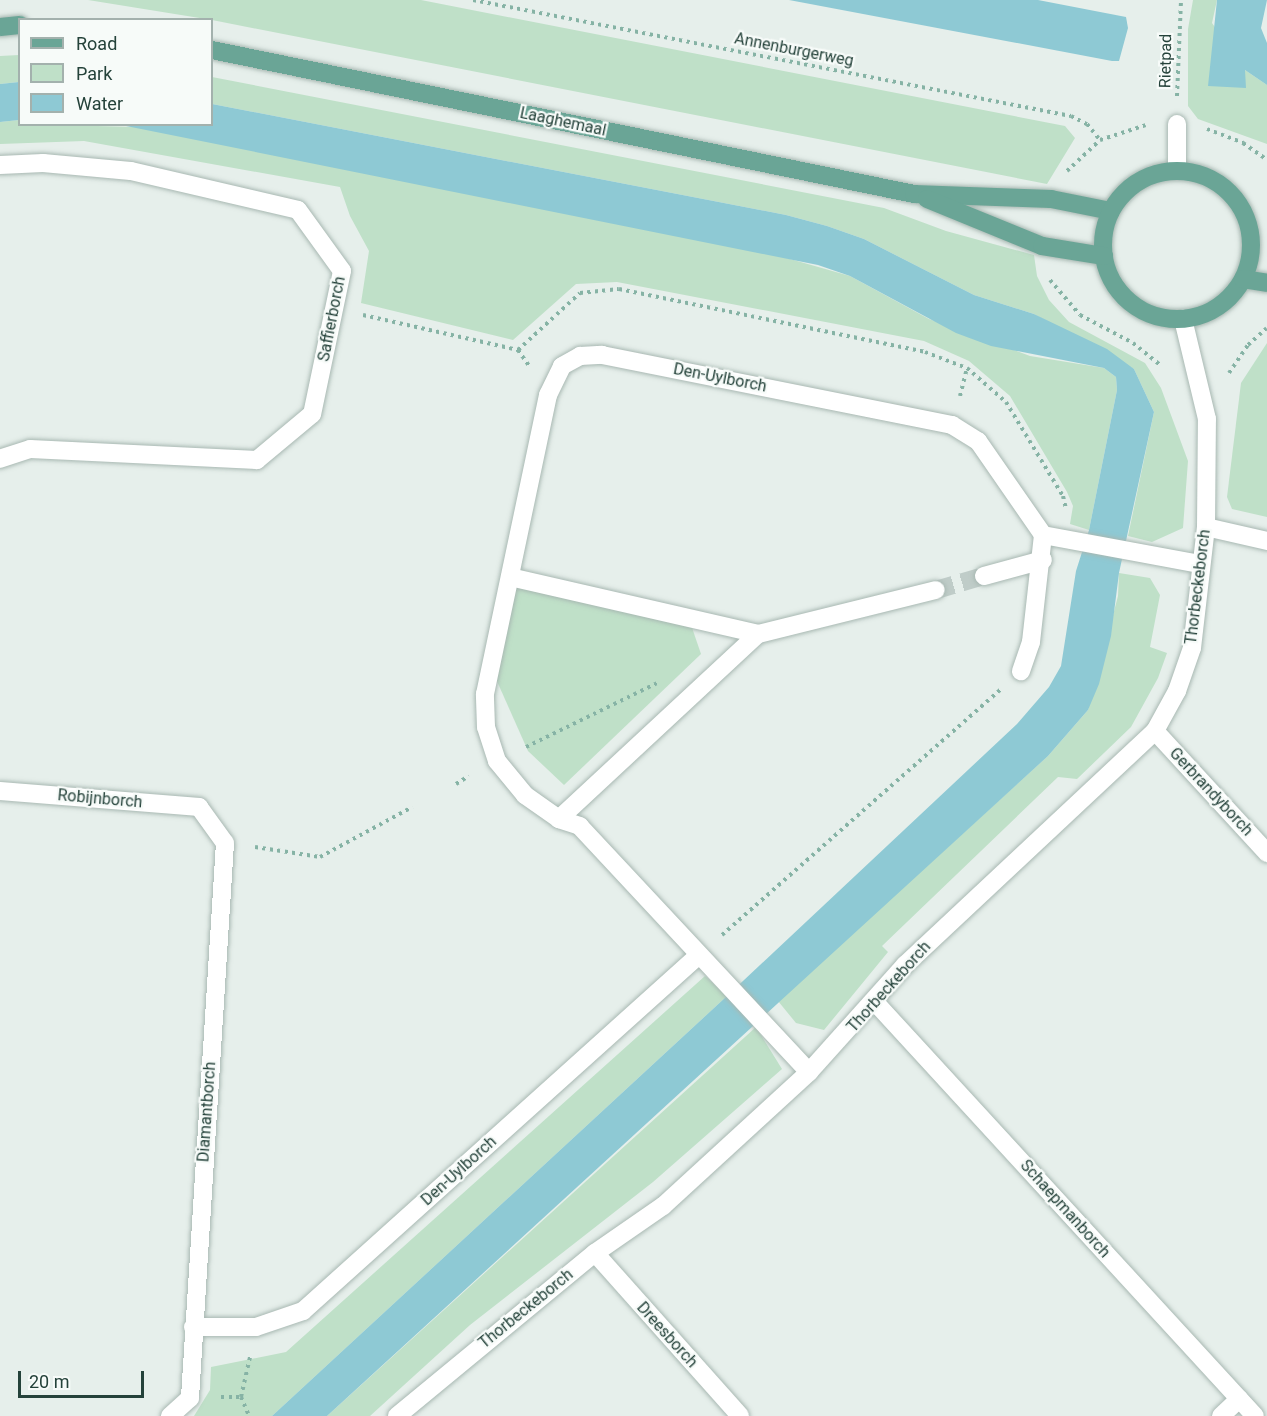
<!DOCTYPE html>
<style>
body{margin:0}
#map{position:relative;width:1267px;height:1416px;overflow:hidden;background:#e6efeb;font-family:Roboto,sans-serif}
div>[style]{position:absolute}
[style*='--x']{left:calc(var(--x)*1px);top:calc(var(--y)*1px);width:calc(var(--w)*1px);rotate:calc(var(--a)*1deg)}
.green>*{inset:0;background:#bfe0c8}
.water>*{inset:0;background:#8ec9d4}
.minor-tunnel>*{height:18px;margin-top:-9px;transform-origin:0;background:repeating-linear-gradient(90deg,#bfccc8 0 18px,transparent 0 27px)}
.path>*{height:4px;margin-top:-2px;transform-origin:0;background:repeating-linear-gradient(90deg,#86b3a5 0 3px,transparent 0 7.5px)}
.roads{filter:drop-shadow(0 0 2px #a8b8b2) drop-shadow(0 0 2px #a8b8b2)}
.minor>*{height:18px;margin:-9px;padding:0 9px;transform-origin:9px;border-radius:9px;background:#fff}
.major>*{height:18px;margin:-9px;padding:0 9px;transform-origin:9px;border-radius:9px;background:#6aa596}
.major>.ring{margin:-9px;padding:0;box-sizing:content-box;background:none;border:18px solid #6aa596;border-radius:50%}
span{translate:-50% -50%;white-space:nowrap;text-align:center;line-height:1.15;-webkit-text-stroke:4.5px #f7fbf9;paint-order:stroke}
.street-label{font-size:16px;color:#24423a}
.legend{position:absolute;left:18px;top:18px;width:195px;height:108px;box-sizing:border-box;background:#f7fbf9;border:2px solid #a3b1ad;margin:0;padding:8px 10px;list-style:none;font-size:18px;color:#24423a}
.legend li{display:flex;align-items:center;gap:12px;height:30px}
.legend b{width:30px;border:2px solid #a3b1ad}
.scale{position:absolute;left:18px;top:1371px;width:126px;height:27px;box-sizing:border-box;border:3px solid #24423a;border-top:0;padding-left:8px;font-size:18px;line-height:21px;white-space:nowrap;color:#24423a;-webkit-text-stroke:4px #f7fbf9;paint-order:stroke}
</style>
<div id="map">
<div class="green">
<div style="clip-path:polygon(88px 0,421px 0,1065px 126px,1075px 138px,1047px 184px,212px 20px)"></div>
<div style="clip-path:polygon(1193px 0,1217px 0,1212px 23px,1245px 70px,1267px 85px,1267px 144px,1198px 119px,1188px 106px,1188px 29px)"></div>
<div style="clip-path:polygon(19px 55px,19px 82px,0 84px,0 56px)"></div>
<div style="clip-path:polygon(212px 77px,884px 208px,946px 231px,1034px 255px,1037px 276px,1049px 300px,1069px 322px,1145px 363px,1161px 388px,1188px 461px,1183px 528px,1152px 542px,1128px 536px,1154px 412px,1134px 369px,1034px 314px,974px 295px,864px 239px,827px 226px,786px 215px,212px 104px)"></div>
<div style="clip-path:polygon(19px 120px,20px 124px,136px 127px,783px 257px,850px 276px,929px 319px,1030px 356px,1104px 368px,1116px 377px,1117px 390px,1089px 530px,1070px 524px,1073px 506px,1067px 492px,1010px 396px,969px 361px,924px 341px,617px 282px,576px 284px,513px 340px,361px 303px,369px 251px,350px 216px,340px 187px,84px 141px,0 144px,0 122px)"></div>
<div style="clip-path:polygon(1267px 343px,1267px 517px,1232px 509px,1227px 497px,1241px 383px)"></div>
<div style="clip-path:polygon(1119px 573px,1150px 578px,1160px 595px,1150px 647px,1167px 653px,1158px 678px,1131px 727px,1077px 779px,1058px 777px,882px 946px,888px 952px,824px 1030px,796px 1023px,778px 1001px,1048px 756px,1088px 710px,1118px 596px)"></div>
<div style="clip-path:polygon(510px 576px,688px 616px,701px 654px,564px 785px,528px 751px,496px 679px)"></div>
<div style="clip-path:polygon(705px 976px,727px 996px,272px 1416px,194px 1416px,210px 1390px,211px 1367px,286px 1352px)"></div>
<div style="clip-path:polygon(756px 1027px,782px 1069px,653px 1182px,470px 1325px,370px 1416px,327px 1416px)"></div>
</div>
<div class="water">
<div style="clip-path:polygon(789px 0,1038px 0,1126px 17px,1128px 28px,1119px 61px,1112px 61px)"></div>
<div style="clip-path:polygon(1217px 0,1267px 0,1261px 28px,1267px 43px,1267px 85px,1245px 70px,1246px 88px,1208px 86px)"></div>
<div style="clip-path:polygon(19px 82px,19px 120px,0 122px,0 84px)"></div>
<div style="clip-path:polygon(212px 104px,786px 215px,827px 226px,864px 239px,974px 295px,1034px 314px,1107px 349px,1134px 369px,1154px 412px,1119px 573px,1111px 636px,1099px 684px,1088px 710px,1048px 756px,327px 1416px,272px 1416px,727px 996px,1017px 724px,1049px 687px,1061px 666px,1076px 571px,1089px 530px,1117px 390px,1116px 377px,1104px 368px,991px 346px,956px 333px,850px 276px,818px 265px,121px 125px,212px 124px)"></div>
</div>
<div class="minor-tunnel">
<div style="--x:936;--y:590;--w:50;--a:-16.3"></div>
</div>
<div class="path">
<div style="--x:473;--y:0;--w:609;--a:10.98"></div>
<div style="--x:1071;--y:116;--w:18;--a:27"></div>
<div style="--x:1087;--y:124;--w:21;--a:51"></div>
<div style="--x:1177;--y:96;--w:96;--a:-87.6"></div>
<div style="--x:1207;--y:129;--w:39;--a:21"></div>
<div style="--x:1243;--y:143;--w:29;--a:35"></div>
<div style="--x:1067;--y:171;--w:45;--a:-43.2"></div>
<div style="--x:1100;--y:140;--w:48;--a:-18.1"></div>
<div style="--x:1050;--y:280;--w:46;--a:49.4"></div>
<div style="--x:1080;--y:315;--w:60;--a:27.8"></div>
<div style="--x:1133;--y:343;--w:36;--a:39"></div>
<div style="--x:363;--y:315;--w:159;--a:12.7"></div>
<div style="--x:518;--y:350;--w:19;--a:55"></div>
<div style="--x:518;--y:350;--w:84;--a:-42.6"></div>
<div style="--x:580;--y:293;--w:39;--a:-6"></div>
<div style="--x:619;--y:289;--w:312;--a:11.6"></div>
<div style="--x:925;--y:352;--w:45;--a:20.9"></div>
<div style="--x:967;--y:368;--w:52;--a:41.1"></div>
<div style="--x:1006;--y:402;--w:110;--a:58.8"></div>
<div style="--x:1063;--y:496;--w:13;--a:77"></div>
<div style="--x:1229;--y:373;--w:34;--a:-56"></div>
<div style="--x:1248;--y:345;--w:25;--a:-42"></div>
<div style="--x:960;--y:396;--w:29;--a:-76"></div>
<div style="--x:526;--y:747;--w:146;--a:-26"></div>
<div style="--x:456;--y:784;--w:15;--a:-32"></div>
<div style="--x:255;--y:847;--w:66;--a:8.7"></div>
<div style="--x:320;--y:857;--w:105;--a:-28.5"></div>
<div style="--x:722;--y:935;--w:371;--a:-41.4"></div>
<div style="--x:221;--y:1397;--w:20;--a:0"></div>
<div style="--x:241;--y:1397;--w:41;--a:-77.3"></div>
<div style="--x:241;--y:1397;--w:21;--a:67"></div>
</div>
<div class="roads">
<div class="minor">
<div style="--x:0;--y:165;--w:43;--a:-2.7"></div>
<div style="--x:43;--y:163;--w:88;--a:5.2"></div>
<div style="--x:131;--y:171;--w:171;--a:13.1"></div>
<div style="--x:298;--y:210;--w:75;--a:54.2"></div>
<div style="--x:342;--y:271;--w:146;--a:101.8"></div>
<div style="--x:312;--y:414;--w:72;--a:140.1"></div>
<div style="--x:257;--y:460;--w:227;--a:-177.2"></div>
<div style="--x:30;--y:449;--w:32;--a:162"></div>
<div style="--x:1177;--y:171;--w:47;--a:-90"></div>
<div style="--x:1206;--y:527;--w:63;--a:12.9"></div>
<div style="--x:1043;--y:535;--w:160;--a:10.5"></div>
<div style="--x:984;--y:576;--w:61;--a:-15.2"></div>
<div style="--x:510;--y:577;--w:254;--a:12.9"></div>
<div style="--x:758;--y:634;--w:272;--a:137.1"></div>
<div style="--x:758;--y:634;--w:183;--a:-13.9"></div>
<div style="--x:1155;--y:731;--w:166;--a:47.4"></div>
<div style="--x:0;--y:791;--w:200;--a:4.6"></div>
<div style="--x:199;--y:807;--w:44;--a:54.2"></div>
<div style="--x:225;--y:843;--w:556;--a:93.61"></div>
<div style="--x:190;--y:1398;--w:27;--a:138"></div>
<div style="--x:874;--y:1001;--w:563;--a:47.45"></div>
<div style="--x:809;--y:1072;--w:336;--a:-133"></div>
<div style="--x:580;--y:826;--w:22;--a:-162"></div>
<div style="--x:559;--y:819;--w:42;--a:-144.8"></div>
<div style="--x:525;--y:795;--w:44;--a:-129.5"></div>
<div style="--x:497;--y:761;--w:36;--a:-108"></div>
<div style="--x:486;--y:727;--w:33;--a:-92"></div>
<div style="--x:485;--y:694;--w:306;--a:-78.1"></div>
<div style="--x:548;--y:395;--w:32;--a:-64"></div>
<div style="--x:562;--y:366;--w:21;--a:-29"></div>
<div style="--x:580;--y:356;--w:22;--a:-3"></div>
<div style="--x:602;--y:355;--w:357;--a:11.3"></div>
<div style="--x:952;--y:425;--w:31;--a:32"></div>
<div style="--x:978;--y:441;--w:114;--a:55.3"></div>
<div style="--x:1043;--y:535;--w:108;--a:96.4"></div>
<div style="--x:1031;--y:642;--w:31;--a:109"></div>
<div style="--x:595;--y:1253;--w:218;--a:48.3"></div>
<div style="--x:193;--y:1327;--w:63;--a:0"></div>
<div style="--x:256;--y:1327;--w:50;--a:-18.8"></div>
<div style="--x:303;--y:1311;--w:532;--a:-41.96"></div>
<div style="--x:397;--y:1416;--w:256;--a:-39.5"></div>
<div style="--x:595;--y:1253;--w:83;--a:-34.7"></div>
<div style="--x:663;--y:1206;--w:198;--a:-42.5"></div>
<div style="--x:809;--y:1072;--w:144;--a:-48.1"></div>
<div style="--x:905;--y:965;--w:342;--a:-43.1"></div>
<div style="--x:1155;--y:731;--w:46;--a:-61.2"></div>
<div style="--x:1177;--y:691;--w:46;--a:-70.8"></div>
<div style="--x:1192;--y:648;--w:122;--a:-83.4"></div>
<div style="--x:1206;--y:527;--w:108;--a:-89.5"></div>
<div style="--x:1207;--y:419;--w:103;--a:-103.5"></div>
<div style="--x:1221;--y:1416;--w:25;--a:-43"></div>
</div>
<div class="major">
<div style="--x:0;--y:27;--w:20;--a:-6"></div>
<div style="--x:212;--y:50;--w:717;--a:11.59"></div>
<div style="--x:914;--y:194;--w:137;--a:2.1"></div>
<div style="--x:1051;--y:199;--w:61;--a:11.3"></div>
<div class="ring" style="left:1103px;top:171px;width:130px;height:130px"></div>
<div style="--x:927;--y:199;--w:124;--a:22.2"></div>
<div style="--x:1042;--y:246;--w:63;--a:9.2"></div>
<div style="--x:1243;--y:279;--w:24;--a:9"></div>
</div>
</div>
<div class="street-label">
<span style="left:794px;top:50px;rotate:11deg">Annenburgerweg</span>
<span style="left:1166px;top:61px;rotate:-89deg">Rietpad</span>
<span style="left:563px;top:122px;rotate:12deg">Laaghemaal</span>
<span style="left:332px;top:319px;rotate:-79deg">Saffierborch</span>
<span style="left:720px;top:378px;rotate:11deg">Den-Uylborch</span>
<span style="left:1198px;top:587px;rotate:-83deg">Thorbeckeborch</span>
<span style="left:1211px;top:792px;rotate:47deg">Gerbrandyborch</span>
<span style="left:100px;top:799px;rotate:5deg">Robijnborch</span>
<span style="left:889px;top:987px;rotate:-48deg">Thorbeckeborch</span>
<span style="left:207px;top:1112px;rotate:-86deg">Diamantborch</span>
<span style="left:459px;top:1171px;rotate:-42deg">Den-Uylborch</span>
<span style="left:1065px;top:1209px;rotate:48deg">Schaepmanborch</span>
<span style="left:526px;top:1309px;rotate:-39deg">Thorbeckeborch</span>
<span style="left:667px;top:1335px;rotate:48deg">Dreesborch</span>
</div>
<ul class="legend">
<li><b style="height:8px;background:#6aa596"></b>Road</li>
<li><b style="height:16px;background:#bfe0c8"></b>Park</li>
<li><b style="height:16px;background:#8ec9d4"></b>Water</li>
</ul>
<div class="scale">20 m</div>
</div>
